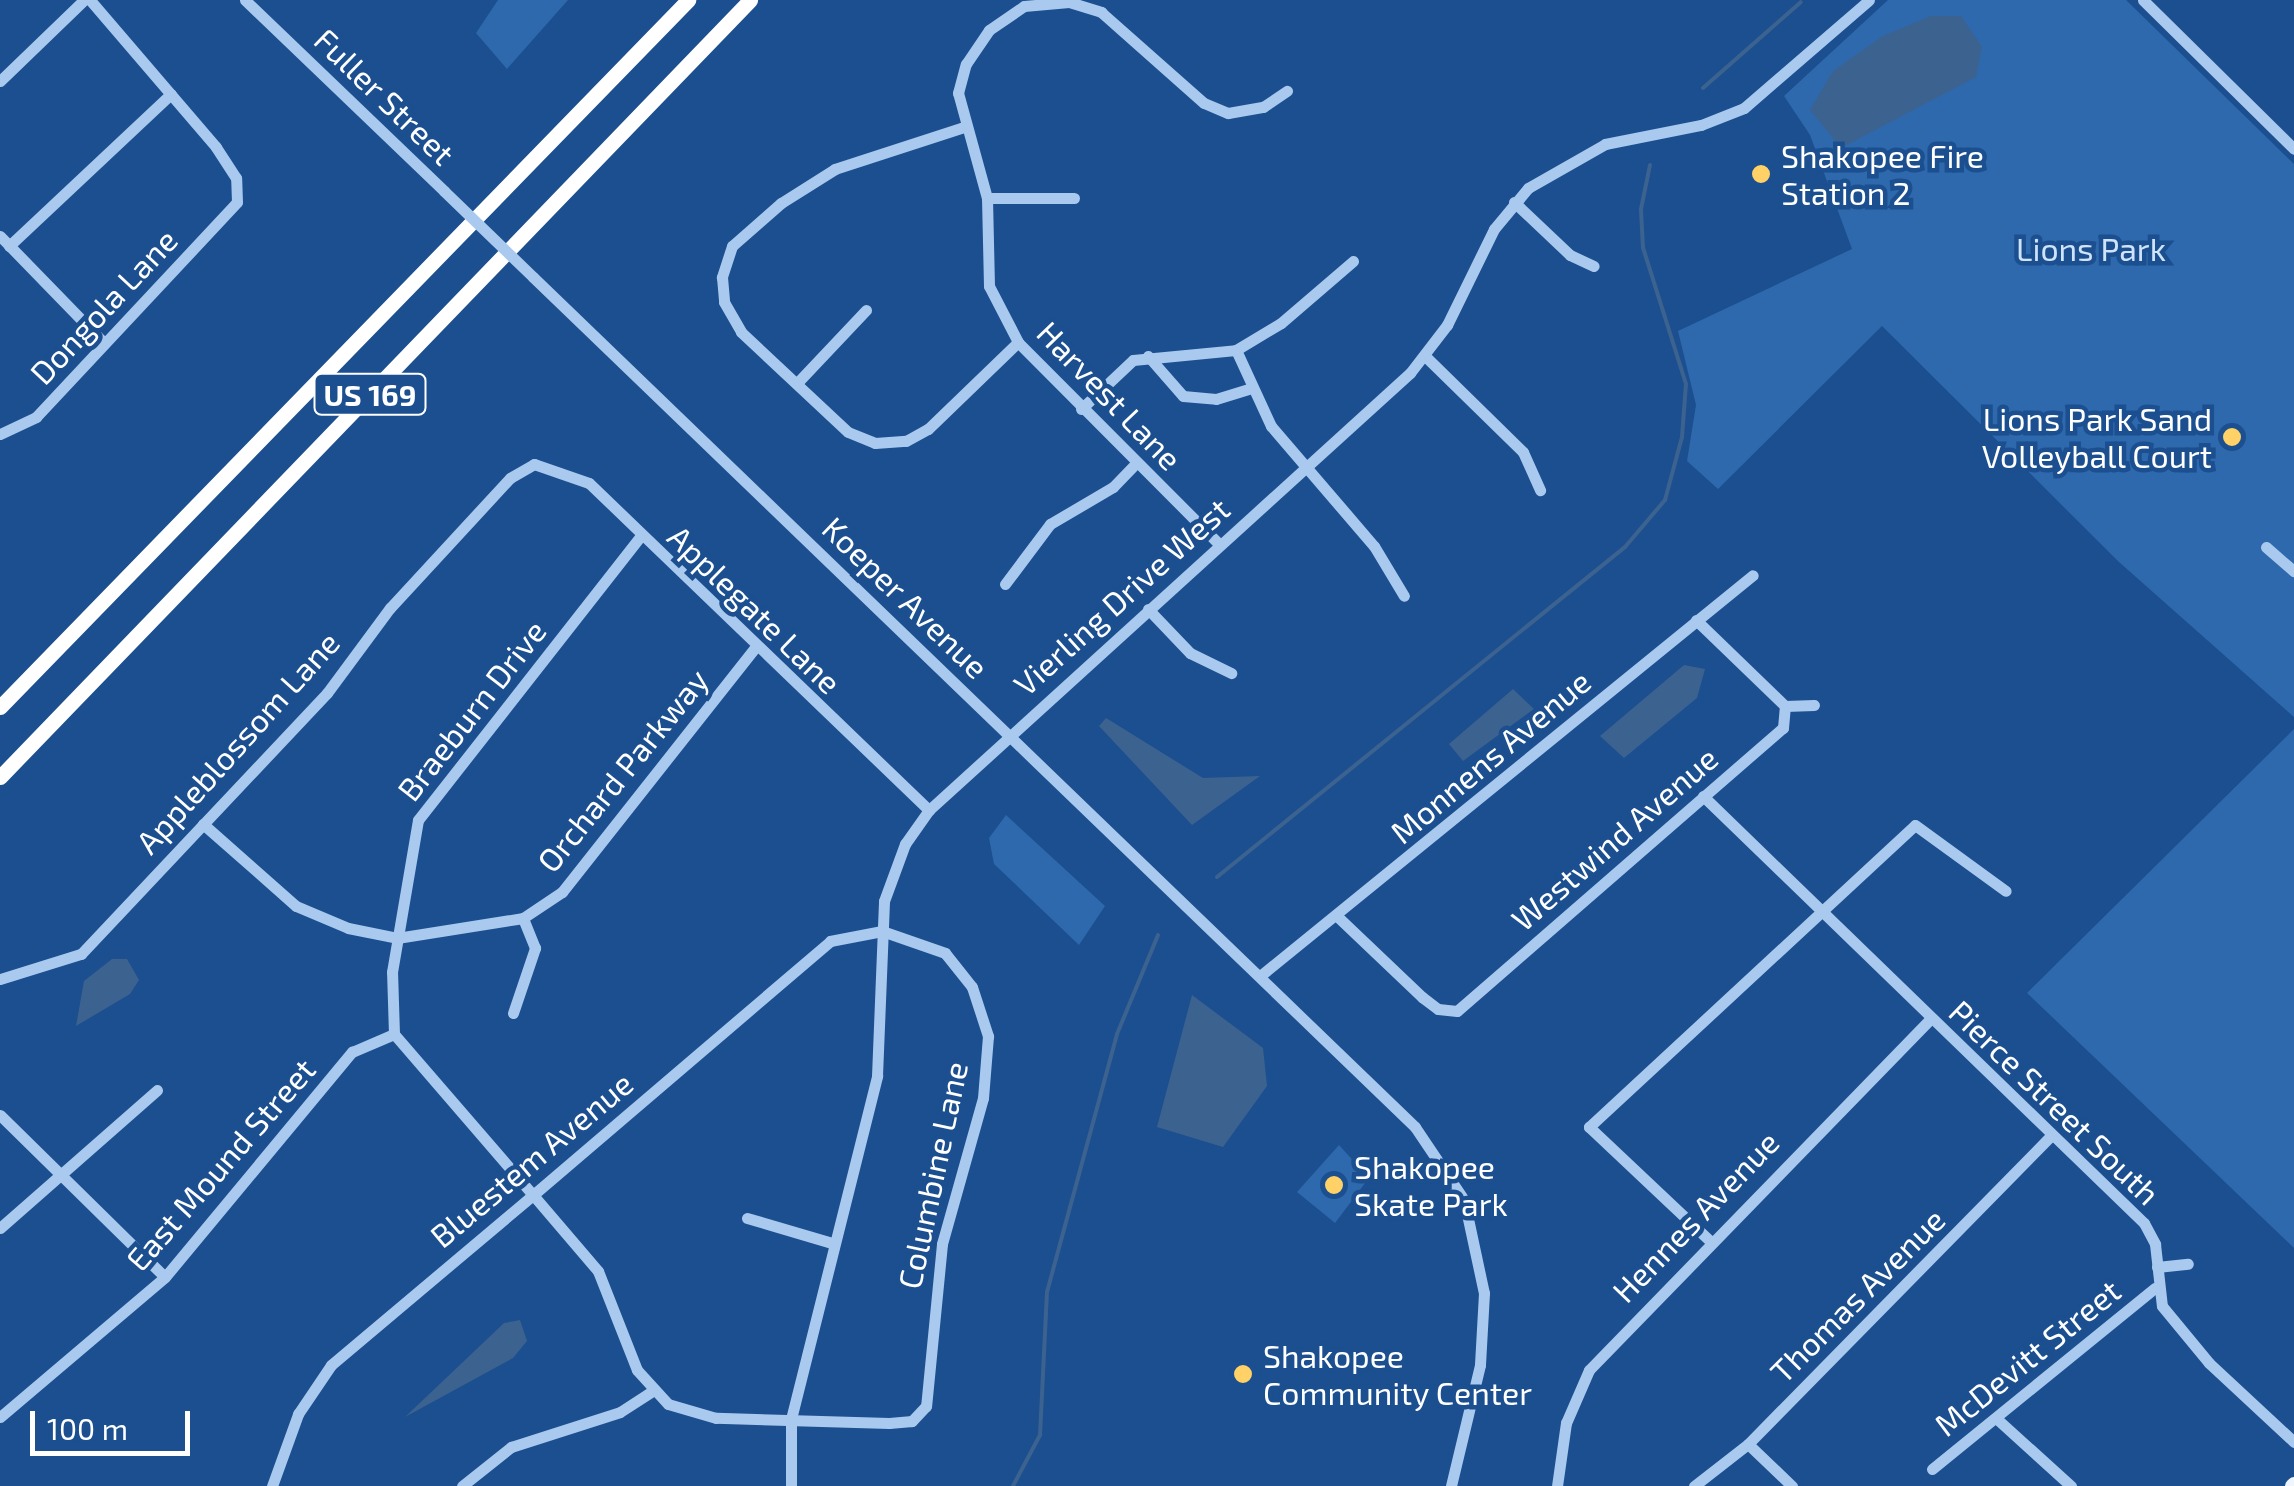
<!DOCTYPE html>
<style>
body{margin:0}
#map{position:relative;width:2294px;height:1486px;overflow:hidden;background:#1b4f8f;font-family:"Exo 2",sans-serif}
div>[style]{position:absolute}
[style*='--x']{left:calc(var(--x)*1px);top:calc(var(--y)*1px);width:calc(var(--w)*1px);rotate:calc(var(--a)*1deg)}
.green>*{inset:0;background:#2e69ad}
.water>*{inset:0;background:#3c6290}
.stream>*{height:4px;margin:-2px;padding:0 2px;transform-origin:2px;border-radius:2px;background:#3c6290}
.minor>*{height:11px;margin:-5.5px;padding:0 5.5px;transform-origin:5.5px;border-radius:5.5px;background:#a9c9ee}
.major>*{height:14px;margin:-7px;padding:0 7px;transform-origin:7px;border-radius:7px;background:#f0f6ff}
.highway>*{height:15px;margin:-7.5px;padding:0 7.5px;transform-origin:7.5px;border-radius:7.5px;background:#fff}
.minor-bridge>*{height:11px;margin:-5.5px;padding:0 5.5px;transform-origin:5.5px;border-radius:5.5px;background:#a9c9ee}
.dots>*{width:28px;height:28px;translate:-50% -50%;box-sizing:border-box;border:5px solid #1b4f8f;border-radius:50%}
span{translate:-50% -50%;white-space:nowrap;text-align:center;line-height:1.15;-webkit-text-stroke:9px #1b4f8f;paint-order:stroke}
.shield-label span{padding:2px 8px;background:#1b4f8f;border:2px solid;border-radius:8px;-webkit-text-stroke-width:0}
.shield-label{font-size:30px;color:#fff;font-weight:700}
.street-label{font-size:32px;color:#fff}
.poi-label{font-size:32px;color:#fff}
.left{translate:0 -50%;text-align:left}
.right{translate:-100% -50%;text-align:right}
.park-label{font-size:32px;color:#cfe3fa}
.scale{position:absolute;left:30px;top:1411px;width:160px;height:45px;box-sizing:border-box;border:5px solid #fff;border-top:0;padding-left:12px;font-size:30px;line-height:35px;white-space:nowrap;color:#fff;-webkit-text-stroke:8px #1b4f8f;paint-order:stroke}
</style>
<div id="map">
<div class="green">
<div style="clip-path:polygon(498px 0,568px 0,507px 69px,476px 33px)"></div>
<div style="clip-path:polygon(1888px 0,2126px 0,2294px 164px,2294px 717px,2119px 562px,1882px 326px,1718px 489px,1687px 461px,1696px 405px,1678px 331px,1852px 249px,1810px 135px,1784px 96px)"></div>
<div style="clip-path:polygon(2294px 729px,2294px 1248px,2027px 993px)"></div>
<div style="clip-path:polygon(1006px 815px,1105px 906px,1079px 945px,994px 864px,989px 838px)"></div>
<div style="clip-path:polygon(1339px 1145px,1369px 1178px,1335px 1223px,1297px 1192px)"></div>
</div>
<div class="water">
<div style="clip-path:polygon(1931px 16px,1961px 16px,1982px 47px,1976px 77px,1841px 148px,1810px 110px,1833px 71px,1883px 36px)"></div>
<div style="clip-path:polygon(1684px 665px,1705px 669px,1697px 698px,1624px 758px,1600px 736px)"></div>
<div style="clip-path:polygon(1513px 689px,1534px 709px,1463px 761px,1449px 744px)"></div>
<div style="clip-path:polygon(1106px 718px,1203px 778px,1260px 776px,1192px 825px,1099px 726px)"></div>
<div style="clip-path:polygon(112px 959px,127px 959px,139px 980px,130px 994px,76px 1026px,84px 981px)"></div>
<div style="clip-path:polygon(1192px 995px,1263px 1048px,1267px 1086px,1223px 1147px,1157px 1127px)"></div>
<div style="clip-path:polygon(520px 1320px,527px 1341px,513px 1358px,405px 1417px,504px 1323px)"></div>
</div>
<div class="stream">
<div style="--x:1703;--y:88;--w:130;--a:-41.3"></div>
<div style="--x:1217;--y:877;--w:525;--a:-38.97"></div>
<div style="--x:1625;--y:547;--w:62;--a:-49.6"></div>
<div style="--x:1665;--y:500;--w:65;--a:-74.9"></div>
<div style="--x:1682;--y:437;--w:53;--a:-85.7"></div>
<div style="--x:1686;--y:384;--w:143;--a:-107.5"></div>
<div style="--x:1643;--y:248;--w:39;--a:-93"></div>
<div style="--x:1641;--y:209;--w:45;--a:-78.4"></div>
<div style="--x:1013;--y:1486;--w:58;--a:-62.1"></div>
<div style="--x:1040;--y:1435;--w:143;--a:-87.2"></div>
<div style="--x:1047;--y:1292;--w:267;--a:-74.8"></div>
<div style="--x:1117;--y:1034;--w:107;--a:-67.5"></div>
</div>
<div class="minor">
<div style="--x:245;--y:0;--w:276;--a:43.8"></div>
<div style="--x:2143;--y:0;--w:212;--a:44.6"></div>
<div style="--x:0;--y:81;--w:117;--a:-44"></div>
<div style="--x:964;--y:127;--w:136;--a:162"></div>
<div style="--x:835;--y:169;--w:64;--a:147.8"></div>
<div style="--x:781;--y:203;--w:65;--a:138.7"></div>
<div style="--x:732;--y:246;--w:33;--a:108"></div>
<div style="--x:722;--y:277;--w:25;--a:85"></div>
<div style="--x:724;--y:302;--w:34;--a:60"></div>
<div style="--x:741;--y:332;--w:146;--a:43.1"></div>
<div style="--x:848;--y:432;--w:29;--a:22"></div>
<div style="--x:875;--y:443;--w:31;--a:-4"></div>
<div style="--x:906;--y:441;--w:25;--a:-29"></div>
<div style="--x:928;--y:429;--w:125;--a:-44"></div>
<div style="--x:987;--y:198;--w:87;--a:0"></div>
<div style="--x:1514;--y:202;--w:77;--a:43.4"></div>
<div style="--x:1570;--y:255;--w:26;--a:25"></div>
<div style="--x:0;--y:236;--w:149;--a:45.8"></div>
<div style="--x:9;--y:246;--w:222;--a:-43.2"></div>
<div style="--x:533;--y:277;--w:1225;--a:43.94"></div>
<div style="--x:1415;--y:1127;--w:88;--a:56.1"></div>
<div style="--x:1464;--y:1200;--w:95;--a:77.9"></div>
<div style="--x:1484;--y:1293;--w:72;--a:93.2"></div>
<div style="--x:1480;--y:1365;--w:124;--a:103.5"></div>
<div style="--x:1236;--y:350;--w:84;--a:65.3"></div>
<div style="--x:1271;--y:426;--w:158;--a:49.4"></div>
<div style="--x:1374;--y:546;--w:58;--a:59"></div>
<div style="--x:1148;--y:356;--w:53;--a:48.8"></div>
<div style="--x:1183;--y:396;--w:33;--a:5"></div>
<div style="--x:1216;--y:399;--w:34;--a:-17"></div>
<div style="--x:1425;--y:356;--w:137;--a:44.4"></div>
<div style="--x:1523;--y:452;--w:42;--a:65.9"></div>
<div style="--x:798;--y:382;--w:99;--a:-46.6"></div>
<div style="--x:1081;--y:409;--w:71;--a:-43.3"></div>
<div style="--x:1133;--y:360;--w:103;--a:-5.5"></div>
<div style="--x:1236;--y:350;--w:52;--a:-31"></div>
<div style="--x:1281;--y:323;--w:95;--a:-40.7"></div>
<div style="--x:0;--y:434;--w:40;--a:-25"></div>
<div style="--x:36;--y:417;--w:294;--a:-46.9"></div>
<div style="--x:237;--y:202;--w:24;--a:-92"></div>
<div style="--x:236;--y:178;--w:37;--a:-123"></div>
<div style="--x:216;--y:147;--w:194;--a:-130.6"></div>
<div style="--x:1218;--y:543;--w:284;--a:-134.9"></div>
<div style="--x:1018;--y:342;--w:63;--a:-117.4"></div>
<div style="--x:989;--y:286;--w:88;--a:-91.3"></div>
<div style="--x:987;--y:198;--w:109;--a:-105.4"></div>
<div style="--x:958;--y:93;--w:30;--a:-75"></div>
<div style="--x:966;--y:64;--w:41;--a:-55.9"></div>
<div style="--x:989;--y:30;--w:42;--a:-34.4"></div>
<div style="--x:1024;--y:6;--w:45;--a:-5.1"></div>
<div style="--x:1069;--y:2;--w:34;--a:17"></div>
<div style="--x:1101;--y:12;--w:137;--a:41.5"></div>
<div style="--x:1204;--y:103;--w:26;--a:23"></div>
<div style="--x:1228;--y:113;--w:36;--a:-10"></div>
<div style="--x:1263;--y:107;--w:29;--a:-34"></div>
<div style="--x:2266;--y:547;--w:37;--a:41"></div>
<div style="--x:1005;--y:584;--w:75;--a:-53.1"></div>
<div style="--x:1050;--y:524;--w:73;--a:-30.4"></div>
<div style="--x:1113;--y:487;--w:33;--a:-46"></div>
<div style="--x:1148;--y:609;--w:61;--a:46.3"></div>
<div style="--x:1190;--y:653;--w:46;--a:26"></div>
<div style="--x:1696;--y:620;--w:124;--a:44"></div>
<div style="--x:1703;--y:796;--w:614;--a:44.08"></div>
<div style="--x:2144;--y:1223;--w:24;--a:62"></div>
<div style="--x:2155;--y:1244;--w:62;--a:83.6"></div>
<div style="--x:2162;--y:1306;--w:74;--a:50.5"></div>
<div style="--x:2209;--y:1363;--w:116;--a:42.9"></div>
<div style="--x:203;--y:824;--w:124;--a:41.4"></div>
<div style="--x:296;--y:906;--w:56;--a:22.9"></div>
<div style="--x:348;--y:928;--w:50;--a:11.5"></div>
<div style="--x:397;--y:938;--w:128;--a:-9"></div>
<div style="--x:523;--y:918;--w:47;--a:-33.7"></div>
<div style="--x:562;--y:892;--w:310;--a:-51.7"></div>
<div style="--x:1339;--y:918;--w:115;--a:43.6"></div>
<div style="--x:1422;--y:997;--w:20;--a:37"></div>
<div style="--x:1438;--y:1009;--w:19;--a:6"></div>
<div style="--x:1457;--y:1011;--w:432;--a:-41"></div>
<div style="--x:1783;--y:728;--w:22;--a:-85"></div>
<div style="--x:1785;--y:706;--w:29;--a:-2"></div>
<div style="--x:1260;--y:976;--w:635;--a:-39.12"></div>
<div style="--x:0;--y:979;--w:85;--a:-17.2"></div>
<div style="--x:81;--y:954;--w:359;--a:-46.7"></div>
<div style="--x:327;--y:693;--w:106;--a:-53.5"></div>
<div style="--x:390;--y:608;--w:177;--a:-47.3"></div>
<div style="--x:510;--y:478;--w:28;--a:-30"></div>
<div style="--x:534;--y:464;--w:58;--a:19.1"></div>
<div style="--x:589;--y:483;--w:472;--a:43.9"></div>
<div style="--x:513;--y:1013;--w:69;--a:-71.3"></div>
<div style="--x:535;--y:948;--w:32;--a:-112"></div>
<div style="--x:0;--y:1115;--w:231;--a:44.5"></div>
<div style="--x:747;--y:1218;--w:89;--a:16.4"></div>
<div style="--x:0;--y:1228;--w:209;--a:-41.3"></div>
<div style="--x:1709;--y:1240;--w:165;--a:-136.7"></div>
<div style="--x:1589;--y:1127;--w:444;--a:-42.8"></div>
<div style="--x:1915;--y:825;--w:112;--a:36"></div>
<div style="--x:2157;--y:1267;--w:31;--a:-6"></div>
<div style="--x:0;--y:1417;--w:216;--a:-40.3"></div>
<div style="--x:165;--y:1277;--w:293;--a:-50.3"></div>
<div style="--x:352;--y:1052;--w:46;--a:-23.2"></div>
<div style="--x:1997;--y:1419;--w:100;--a:42.2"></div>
<div style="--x:1748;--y:1444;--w:61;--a:43.7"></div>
<div style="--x:1932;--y:1469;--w:287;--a:-39.1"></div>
<div style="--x:272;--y:1486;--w:77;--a:-70.1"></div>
<div style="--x:298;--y:1414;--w:59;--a:-56"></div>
<div style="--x:331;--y:1365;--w:264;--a:-40.1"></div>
<div style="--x:533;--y:1195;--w:391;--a:-40.5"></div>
<div style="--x:830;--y:941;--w:53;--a:-10.9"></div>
<div style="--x:882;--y:931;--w:67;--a:19.2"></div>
<div style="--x:945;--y:953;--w:43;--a:51.5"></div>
<div style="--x:972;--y:987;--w:52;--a:71.9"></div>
<div style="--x:988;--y:1036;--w:62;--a:94.6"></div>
<div style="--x:983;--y:1098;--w:152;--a:105.7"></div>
<div style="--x:942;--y:1244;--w:163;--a:95.6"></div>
<div style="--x:926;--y:1406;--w:21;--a:133"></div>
<div style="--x:912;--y:1421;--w:23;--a:175"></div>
<div style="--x:889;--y:1423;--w:173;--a:-178.3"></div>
<div style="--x:716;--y:1418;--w:50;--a:-163.7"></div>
<div style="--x:668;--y:1404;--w:46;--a:-132.4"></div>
<div style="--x:637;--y:1370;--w:106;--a:-111.5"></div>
<div style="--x:598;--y:1271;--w:100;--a:-130.5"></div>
<div style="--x:533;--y:1195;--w:213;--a:-130.8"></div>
<div style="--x:394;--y:1034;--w:62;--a:-91.8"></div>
<div style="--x:392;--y:972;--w:154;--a:-80.3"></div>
<div style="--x:418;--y:820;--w:360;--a:-51.9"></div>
<div style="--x:462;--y:1486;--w:63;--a:-38.5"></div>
<div style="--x:511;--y:1447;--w:114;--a:-17.8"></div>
<div style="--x:620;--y:1412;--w:38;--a:-33"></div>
<div style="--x:791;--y:1486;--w:67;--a:-90"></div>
<div style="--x:791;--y:1419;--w:354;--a:-75.9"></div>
<div style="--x:877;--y:1076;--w:175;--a:-87.7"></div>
<div style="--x:884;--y:901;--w:61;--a:-69.8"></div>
<div style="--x:905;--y:844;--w:42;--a:-54.8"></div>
<div style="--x:929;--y:810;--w:650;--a:-42.26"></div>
<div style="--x:1410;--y:373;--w:61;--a:-52.4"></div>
<div style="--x:1447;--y:325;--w:107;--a:-63.9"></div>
<div style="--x:1494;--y:229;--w:53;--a:-50.3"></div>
<div style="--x:1528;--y:188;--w:89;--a:-29.7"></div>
<div style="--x:1605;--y:144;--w:98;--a:-11.2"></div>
<div style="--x:1701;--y:125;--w:46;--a:-21.6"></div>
<div style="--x:1744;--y:108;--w:165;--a:-40.8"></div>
<div style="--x:1557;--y:1486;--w:64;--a:-81.9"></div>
<div style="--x:1566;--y:1423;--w:58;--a:-66.5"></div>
<div style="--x:1589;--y:1370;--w:489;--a:-45.8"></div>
<div style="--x:1694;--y:1486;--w:68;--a:-37.9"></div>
<div style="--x:1748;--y:1444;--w:433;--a:-45.5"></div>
</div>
<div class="major">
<div style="--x:2292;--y:1486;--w:3;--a:-45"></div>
</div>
<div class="highway">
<div style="--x:0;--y:707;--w:987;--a:-45.78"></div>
<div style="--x:0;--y:777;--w:1080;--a:-46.01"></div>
</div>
<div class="minor-bridge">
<div style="--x:444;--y:191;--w:124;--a:44"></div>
</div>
<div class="dots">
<div style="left:1761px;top:174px;background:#ffd166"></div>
<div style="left:2232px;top:437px;background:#ffd166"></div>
<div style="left:1334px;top:1185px;background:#ffd166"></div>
<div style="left:1243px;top:1374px;background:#ffd166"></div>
</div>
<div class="shield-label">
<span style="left:370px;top:394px">US 169</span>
</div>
<div class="street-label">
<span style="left:385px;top:96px;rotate:44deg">Fuller Street</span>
<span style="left:103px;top:306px;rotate:-47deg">Dongola Lane</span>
<span style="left:1110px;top:395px;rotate:46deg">Harvest Lane</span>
<span style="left:1121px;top:596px;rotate:-42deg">Vierling Drive West</span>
<span style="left:906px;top:597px;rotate:44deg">Koeper Avenue</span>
<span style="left:755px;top:609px;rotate:44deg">Applegate Lane</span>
<span style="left:471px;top:710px;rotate:-52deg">Braeburn Drive</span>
<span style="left:237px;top:742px;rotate:-48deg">Appleblossom Lane</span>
<span style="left:1490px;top:756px;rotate:-40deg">Monnens Avenue</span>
<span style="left:622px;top:770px;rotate:-51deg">Orchard Parkway</span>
<span style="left:1614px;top:838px;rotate:-41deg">Westwind Avenue</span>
<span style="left:2055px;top:1102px;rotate:44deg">Pierce Street South</span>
<span style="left:531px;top:1159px;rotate:-40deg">Bluestem Avenue</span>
<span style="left:220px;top:1164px;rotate:-49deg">East Mound Street</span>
<span style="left:932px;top:1175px;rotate:-78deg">Columbine Lane</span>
<span style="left:1695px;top:1216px;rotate:-46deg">Hennes Avenue</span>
<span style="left:1857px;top:1295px;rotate:-45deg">Thomas Avenue</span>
<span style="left:2027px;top:1357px;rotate:-39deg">McDevitt Street</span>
</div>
<div class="poi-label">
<span class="left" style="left:1781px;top:174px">Shakopee Fire<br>Station 2</span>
<span class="right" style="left:2212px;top:437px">Lions Park Sand<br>Volleyball Court</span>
<span class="left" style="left:1354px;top:1185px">Shakopee<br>Skate Park</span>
<span class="left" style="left:1263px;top:1374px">Shakopee<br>Community Center</span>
</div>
<div class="park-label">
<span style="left:2091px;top:248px">Lions Park</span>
</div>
<div class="scale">100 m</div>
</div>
